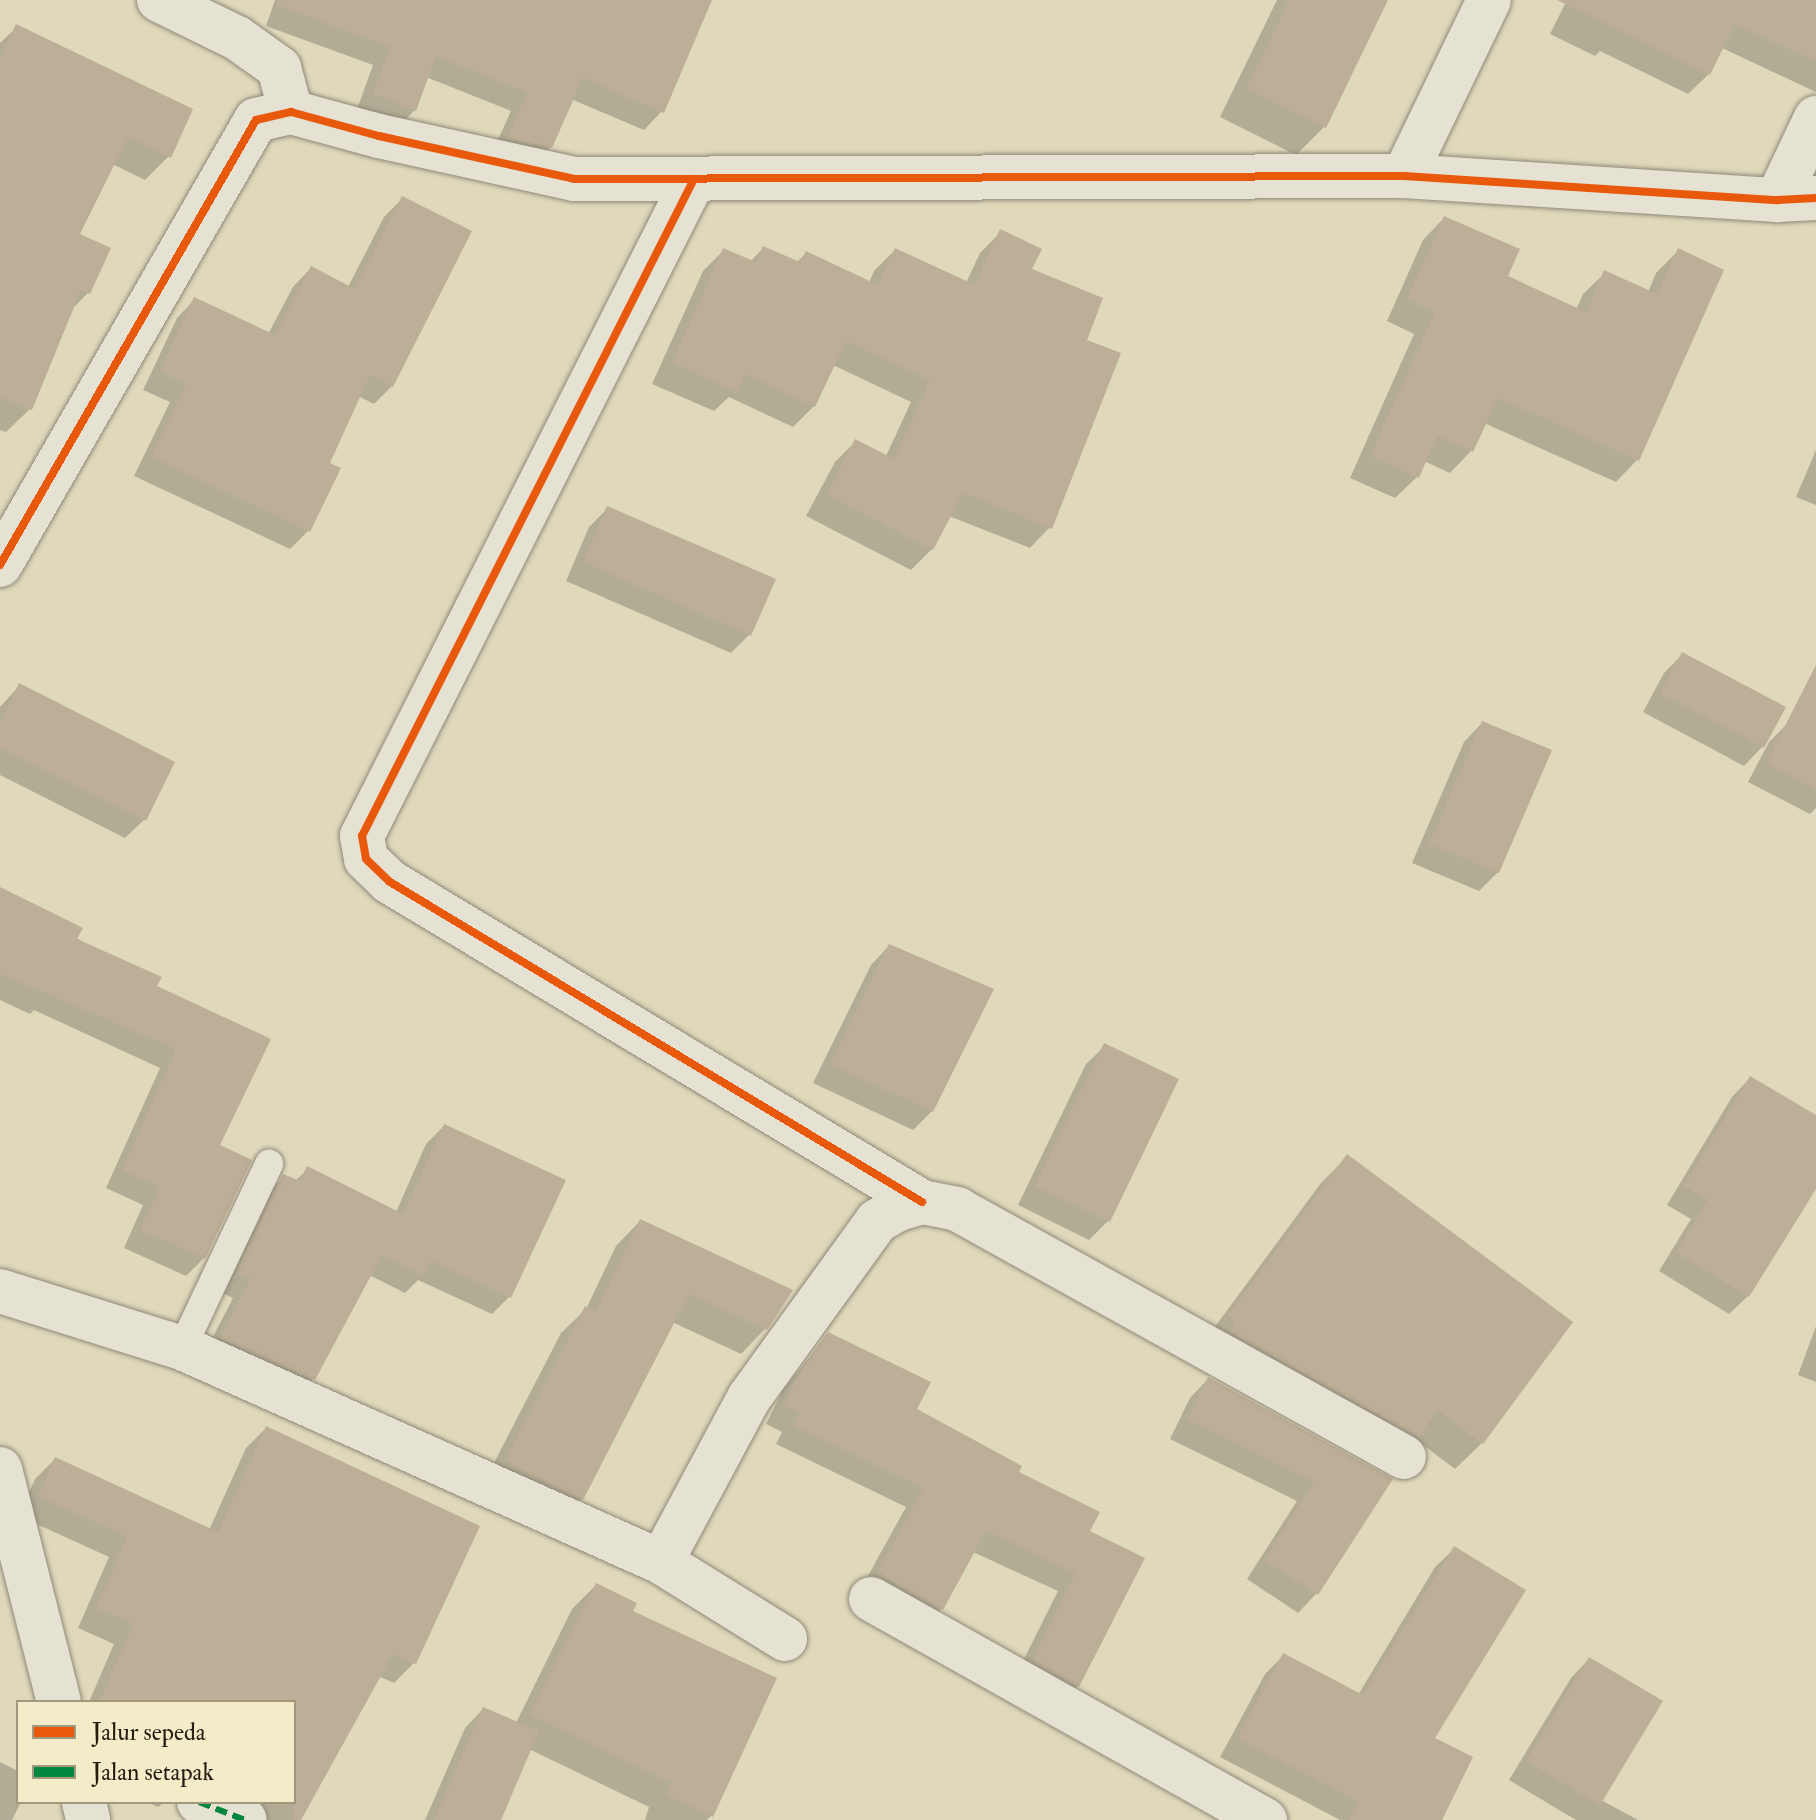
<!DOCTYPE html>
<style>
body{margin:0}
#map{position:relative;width:1816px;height:1820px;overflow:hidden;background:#dfd8bb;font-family:"IM FELL Double Pica",serif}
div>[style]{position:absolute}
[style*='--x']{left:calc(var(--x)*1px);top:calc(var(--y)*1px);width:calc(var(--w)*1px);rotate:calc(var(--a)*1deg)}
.shadow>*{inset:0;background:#0003}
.building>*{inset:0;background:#bdae97}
.roads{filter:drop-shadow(0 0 2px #8f8978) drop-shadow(0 0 2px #8f8978)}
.lane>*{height:28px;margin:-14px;padding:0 14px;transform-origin:14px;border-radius:14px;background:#e5e1d3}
.street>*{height:44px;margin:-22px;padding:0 22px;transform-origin:22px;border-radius:22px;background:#e5e1d3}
.quiet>*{height:6px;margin-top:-3px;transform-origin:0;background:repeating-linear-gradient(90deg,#00873e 0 12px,transparent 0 18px)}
.cycleway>*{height:8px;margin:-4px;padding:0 4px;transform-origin:4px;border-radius:4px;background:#e8590c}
span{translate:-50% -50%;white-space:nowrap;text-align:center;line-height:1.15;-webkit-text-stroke:8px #f4ebc9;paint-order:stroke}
.legend{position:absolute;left:16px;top:1700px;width:280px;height:104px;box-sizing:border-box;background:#f4ebc9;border:2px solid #a2987f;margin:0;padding:10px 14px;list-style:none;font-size:24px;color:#261b10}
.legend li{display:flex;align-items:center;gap:16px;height:40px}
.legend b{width:40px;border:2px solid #a2987f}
</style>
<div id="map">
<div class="shadow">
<div style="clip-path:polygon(275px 0,711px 0,662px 111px,644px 130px,571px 99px,550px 147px,532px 166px,490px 157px,511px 111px,426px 77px,415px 110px,397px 128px,356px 112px,373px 65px,266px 26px)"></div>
<div style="clip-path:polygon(1277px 0,1386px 0,1324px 127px,1296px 155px,1220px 117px)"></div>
<div style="clip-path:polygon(1567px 0,1816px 0,1816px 92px,1722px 48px,1709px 74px,1688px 94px,1600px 51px,1595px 56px,1550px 34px)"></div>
<div style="clip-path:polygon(17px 27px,169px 156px,145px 180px,112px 164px,77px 235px,109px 249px,88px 293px,70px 311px,30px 409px,6px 432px,0 430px,0 43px)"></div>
<div style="clip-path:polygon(402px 199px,392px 386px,374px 404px,358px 396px,328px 464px,338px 469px,308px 531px,290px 549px,134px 476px,170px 402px,143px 390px,177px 318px,195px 299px,268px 334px,293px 287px,311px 268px,348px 287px,384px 217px)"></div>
<div style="clip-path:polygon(1444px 218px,1506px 277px,1576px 310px,1583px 294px,1605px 273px,1648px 292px,1656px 273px,1678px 251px,1637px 460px,1616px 482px,1484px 423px,1471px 451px,1450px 473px,1424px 461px,1417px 477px,1395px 498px,1350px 478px,1414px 334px,1387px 321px,1423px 240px)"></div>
<div style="clip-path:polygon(1001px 232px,1084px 341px,1050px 527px,1030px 548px,949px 516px,932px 549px,911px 570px,806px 516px,835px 462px,856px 441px,886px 456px,911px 402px,833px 365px,814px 406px,793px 427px,729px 397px,714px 411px,652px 384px,703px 271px,724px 250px,750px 262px,763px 248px,796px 263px,806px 253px,869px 283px,874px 271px,895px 250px,966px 283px,980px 253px)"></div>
<div style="clip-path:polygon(1816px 450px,1816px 505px,1796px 497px)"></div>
<div style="clip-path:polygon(608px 508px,749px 635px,731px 653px,566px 581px,589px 527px)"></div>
<div style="clip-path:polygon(1683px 654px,1763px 746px,1744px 766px,1643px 712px,1664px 673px)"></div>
<div style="clip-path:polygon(20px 685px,144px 820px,125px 838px,0 775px,0 707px)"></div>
<div style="clip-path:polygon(1482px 723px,1498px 872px,1479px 891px,1412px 863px,1464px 742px)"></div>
<div style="clip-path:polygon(1788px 723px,1816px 738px,1816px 808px,1810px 814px,1748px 782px,1769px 742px)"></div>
<div style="clip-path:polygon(0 890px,155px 987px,218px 1146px,204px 1258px,186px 1276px,124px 1248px,143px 1205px,106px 1188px,160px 1068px,34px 1010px,30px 1014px,0 1000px)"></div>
<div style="clip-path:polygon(889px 946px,932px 1111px,913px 1130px,813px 1083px,871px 965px)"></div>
<div style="clip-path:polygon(1105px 1046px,1177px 1080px,1108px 1221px,1089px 1240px,1018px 1205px,1086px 1064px)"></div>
<div style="clip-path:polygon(1750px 1078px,1816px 1118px,1816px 1167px,1748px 1296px,1729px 1314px,1659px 1271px,1691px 1219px,1667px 1205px,1732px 1097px)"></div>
<div style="clip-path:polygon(444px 1126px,510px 1296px,492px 1314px,418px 1280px,405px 1293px,369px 1275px,313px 1379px,295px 1397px,203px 1356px,233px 1298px,220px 1292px,266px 1194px,284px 1176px,295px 1181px,308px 1169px,396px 1212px,426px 1144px)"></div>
<div style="clip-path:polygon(1348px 1156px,1482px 1443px,1455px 1469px,1415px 1439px,1203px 1343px,1321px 1183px)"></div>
<div style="clip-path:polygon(640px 1221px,765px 1329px,741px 1354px,672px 1322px,582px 1499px,557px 1523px,482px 1486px,561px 1333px,586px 1309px,616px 1246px)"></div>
<div style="clip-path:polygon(1816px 1326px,1816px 1382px,1798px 1375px)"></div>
<div style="clip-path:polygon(828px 1334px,915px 1410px,1016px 1473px,1088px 1532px,1078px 1686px,1059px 1705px,1014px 1679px,1058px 1591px,973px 1552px,941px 1609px,923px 1628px,859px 1592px,906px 1507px,776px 1444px,782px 1432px,766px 1424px,783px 1390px)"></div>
<div style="clip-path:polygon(1208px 1379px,1390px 1480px,1316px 1594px,1298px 1613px,1247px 1579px,1297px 1501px,1170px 1439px,1190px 1398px)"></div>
<div style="clip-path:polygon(266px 1428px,478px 1527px,414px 1663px,394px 1683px,378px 1676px,305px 1809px,294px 1820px,268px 1820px,247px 1808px,196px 1802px,294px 1802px,294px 1702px,89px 1702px,114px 1644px,78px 1628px,109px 1557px,19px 1516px,35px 1479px,55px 1459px,209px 1530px,246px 1448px)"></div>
<div style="clip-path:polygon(1454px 1549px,1432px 1739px,1440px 1820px,1340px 1820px,1220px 1757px,1265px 1674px,1283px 1656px,1358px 1695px,1435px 1567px)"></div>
<div style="clip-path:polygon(596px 1585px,630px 1612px,711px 1816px,707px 1820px,645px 1820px,649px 1807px,529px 1749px,499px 1820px,425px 1820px,465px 1728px,483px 1709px,516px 1723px,572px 1609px)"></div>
<div style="clip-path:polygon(1589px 1659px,1601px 1800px,1638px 1820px,1576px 1820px,1509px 1780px,1571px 1678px)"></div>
<div style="clip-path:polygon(0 1762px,18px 1771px,21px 1802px,12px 1820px,0 1820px)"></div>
<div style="clip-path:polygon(147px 1802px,165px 1802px,158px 1807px)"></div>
</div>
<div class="building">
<div style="clip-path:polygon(277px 0,712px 0,664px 113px,583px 78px,552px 148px,507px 139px,527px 93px,436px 56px,416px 111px,373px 94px,390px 47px,276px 5px)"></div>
<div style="clip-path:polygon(1289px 0,1388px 0,1326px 128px,1246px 89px)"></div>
<div style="clip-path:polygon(1557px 0,1816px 0,1816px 62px,1735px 24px,1710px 75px)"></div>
<div style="clip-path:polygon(16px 24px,193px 109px,171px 158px,128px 137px,80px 234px,111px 248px,90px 294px,81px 290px,32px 410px,0 397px,0 57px)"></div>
<div style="clip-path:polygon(402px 196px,472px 231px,393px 387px,370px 375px,330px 463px,341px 468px,310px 532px,151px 457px,186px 384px,160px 371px,194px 297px,275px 335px,311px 266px,355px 289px)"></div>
<div style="clip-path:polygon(1444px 216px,1520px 249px,1508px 276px,1586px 312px,1604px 270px,1657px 294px,1678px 248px,1724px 270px,1639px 461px,1498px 398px,1473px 452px,1437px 435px,1419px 478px,1370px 456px,1435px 312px,1407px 299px)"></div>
<div style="clip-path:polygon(1000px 229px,1042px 249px,1032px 269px,1103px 298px,1087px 340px,1121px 353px,1052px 529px,963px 493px,933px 550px,826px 495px,855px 439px,894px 459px,930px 380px,846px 341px,815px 407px,745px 374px,737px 392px,672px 363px,723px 248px,756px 262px,763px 246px,800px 262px,806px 251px,878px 285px,895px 248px,975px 285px)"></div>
<div style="clip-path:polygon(607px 506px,776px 579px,751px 636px,583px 562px)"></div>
<div style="clip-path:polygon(1682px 652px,1786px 707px,1764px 748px,1660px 693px)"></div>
<div style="clip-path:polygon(1816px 665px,1816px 790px,1766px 763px)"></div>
<div style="clip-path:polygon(19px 683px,175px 762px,146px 821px,0 748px,0 722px)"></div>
<div style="clip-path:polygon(1482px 721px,1552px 750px,1499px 873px,1429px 844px)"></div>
<div style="clip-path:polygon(0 887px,83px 928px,77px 939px,162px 977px,157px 986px,271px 1039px,220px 1145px,252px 1160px,205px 1259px,140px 1230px,160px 1187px,122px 1170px,176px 1049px,0 974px)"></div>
<div style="clip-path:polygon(889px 944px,994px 989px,933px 1112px,830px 1064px)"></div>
<div style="clip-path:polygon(1104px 1043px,1179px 1079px,1110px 1222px,1035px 1186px)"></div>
<div style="clip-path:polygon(1750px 1076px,1816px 1115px,1816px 1189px,1749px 1297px,1676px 1252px,1708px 1200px,1684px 1186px)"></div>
<div style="clip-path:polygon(444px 1124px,566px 1180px,511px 1298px,432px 1261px,424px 1276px,382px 1255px,315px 1380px,220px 1338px,250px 1279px,236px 1273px,283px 1174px,300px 1181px,307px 1166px,403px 1214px)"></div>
<div style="clip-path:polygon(1347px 1154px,1573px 1322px,1483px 1444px,1437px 1410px,1419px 1438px,1230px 1332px,1235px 1321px,1228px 1316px)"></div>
<div style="clip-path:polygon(640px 1219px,793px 1290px,767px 1330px,689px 1294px,583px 1500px,505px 1461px,585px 1306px,596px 1312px)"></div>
<div style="clip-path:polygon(828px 1332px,931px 1382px,917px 1409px,1022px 1466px,1019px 1472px,1100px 1512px,1090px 1531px,1145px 1558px,1079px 1687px,1032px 1660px,1075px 1573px,986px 1531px,943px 1610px,877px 1573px,923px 1488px,793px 1425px,799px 1413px,783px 1405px,801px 1369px)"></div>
<div style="clip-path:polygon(1208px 1377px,1393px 1479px,1318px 1595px,1264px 1560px,1314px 1482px,1187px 1420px)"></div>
<div style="clip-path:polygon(266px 1426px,480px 1526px,416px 1664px,393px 1654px,301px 1820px,294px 1820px,294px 1702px,99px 1702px,133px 1624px,96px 1608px,127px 1537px,38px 1496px,55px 1457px,218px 1532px)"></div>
<div style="clip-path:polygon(1454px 1546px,1526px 1590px,1435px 1738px,1473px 1757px,1442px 1820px,1349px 1820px,1358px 1802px,1237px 1738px,1283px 1653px,1363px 1695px)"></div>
<div style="clip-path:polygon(596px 1583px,637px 1603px,633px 1611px,777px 1678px,713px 1817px,666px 1795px,672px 1783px,530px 1715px)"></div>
<div style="clip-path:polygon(1589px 1657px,1663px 1701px,1600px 1805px,1526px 1761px)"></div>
<div style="clip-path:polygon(483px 1707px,539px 1731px,501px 1820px,434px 1820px)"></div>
</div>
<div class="roads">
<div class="lane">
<div style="--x:182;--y:1348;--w:204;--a:-64.7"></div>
</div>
<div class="street">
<div style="--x:159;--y:0;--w:87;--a:26"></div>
<div style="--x:237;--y:38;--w:52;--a:35.5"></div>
<div style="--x:279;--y:68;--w:46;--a:74.7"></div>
<div style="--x:1404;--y:176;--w:195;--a:-64.2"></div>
<div style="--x:694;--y:179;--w:736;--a:116.81"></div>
<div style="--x:362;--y:836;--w:23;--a:80"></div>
<div style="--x:366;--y:859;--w:33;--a:44"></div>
<div style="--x:390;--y:882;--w:621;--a:31.03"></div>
<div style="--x:1777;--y:200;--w:91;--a:-64.6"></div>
<div style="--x:0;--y:565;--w:513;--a:-60.09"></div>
<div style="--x:256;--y:120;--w:36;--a:-13"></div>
<div style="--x:291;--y:112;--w:91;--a:15.3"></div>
<div style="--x:379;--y:136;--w:200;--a:12.4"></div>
<div style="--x:574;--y:179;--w:830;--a:-0.21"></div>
<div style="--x:1404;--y:176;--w:374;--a:3.7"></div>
<div style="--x:1777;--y:200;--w:39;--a:-3"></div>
<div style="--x:0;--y:1291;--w:191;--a:17.4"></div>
<div style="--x:182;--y:1348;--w:525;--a:24.07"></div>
<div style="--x:661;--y:1562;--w:146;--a:31.8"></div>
<div style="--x:0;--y:1469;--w:240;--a:75.8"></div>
<div style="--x:661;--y:1562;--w:186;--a:-61.8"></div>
<div style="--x:749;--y:1398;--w:218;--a:-54.1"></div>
<div style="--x:877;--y:1221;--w:25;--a:-29"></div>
<div style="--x:899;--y:1209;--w:24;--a:-17"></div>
<div style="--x:922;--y:1202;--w:36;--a:11"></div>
<div style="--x:957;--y:1209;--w:511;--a:29.02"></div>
<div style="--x:871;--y:1599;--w:452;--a:29.3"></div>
<div style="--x:84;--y:1802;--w:18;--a:77"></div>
<div style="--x:199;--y:1802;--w:49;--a:21.4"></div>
</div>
</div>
<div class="quiet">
<div style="--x:199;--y:1802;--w:49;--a:21.4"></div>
</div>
<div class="cycleway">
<div style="--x:694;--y:179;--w:736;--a:116.81"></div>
<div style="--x:362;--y:836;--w:23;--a:80"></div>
<div style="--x:366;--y:859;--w:33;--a:44"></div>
<div style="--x:390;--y:882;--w:621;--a:31.03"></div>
<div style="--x:0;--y:565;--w:513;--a:-60.09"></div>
<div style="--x:256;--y:120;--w:36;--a:-13"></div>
<div style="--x:291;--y:112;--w:91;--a:15.3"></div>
<div style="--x:379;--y:136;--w:200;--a:12.4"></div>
<div style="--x:574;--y:179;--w:830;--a:-0.21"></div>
<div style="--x:1404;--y:176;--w:374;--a:3.7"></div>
<div style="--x:1777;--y:200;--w:39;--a:-3"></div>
</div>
<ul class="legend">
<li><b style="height:10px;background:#e8590c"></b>Jalur sepeda</li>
<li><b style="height:10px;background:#00873e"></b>Jalan setapak</li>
</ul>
</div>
